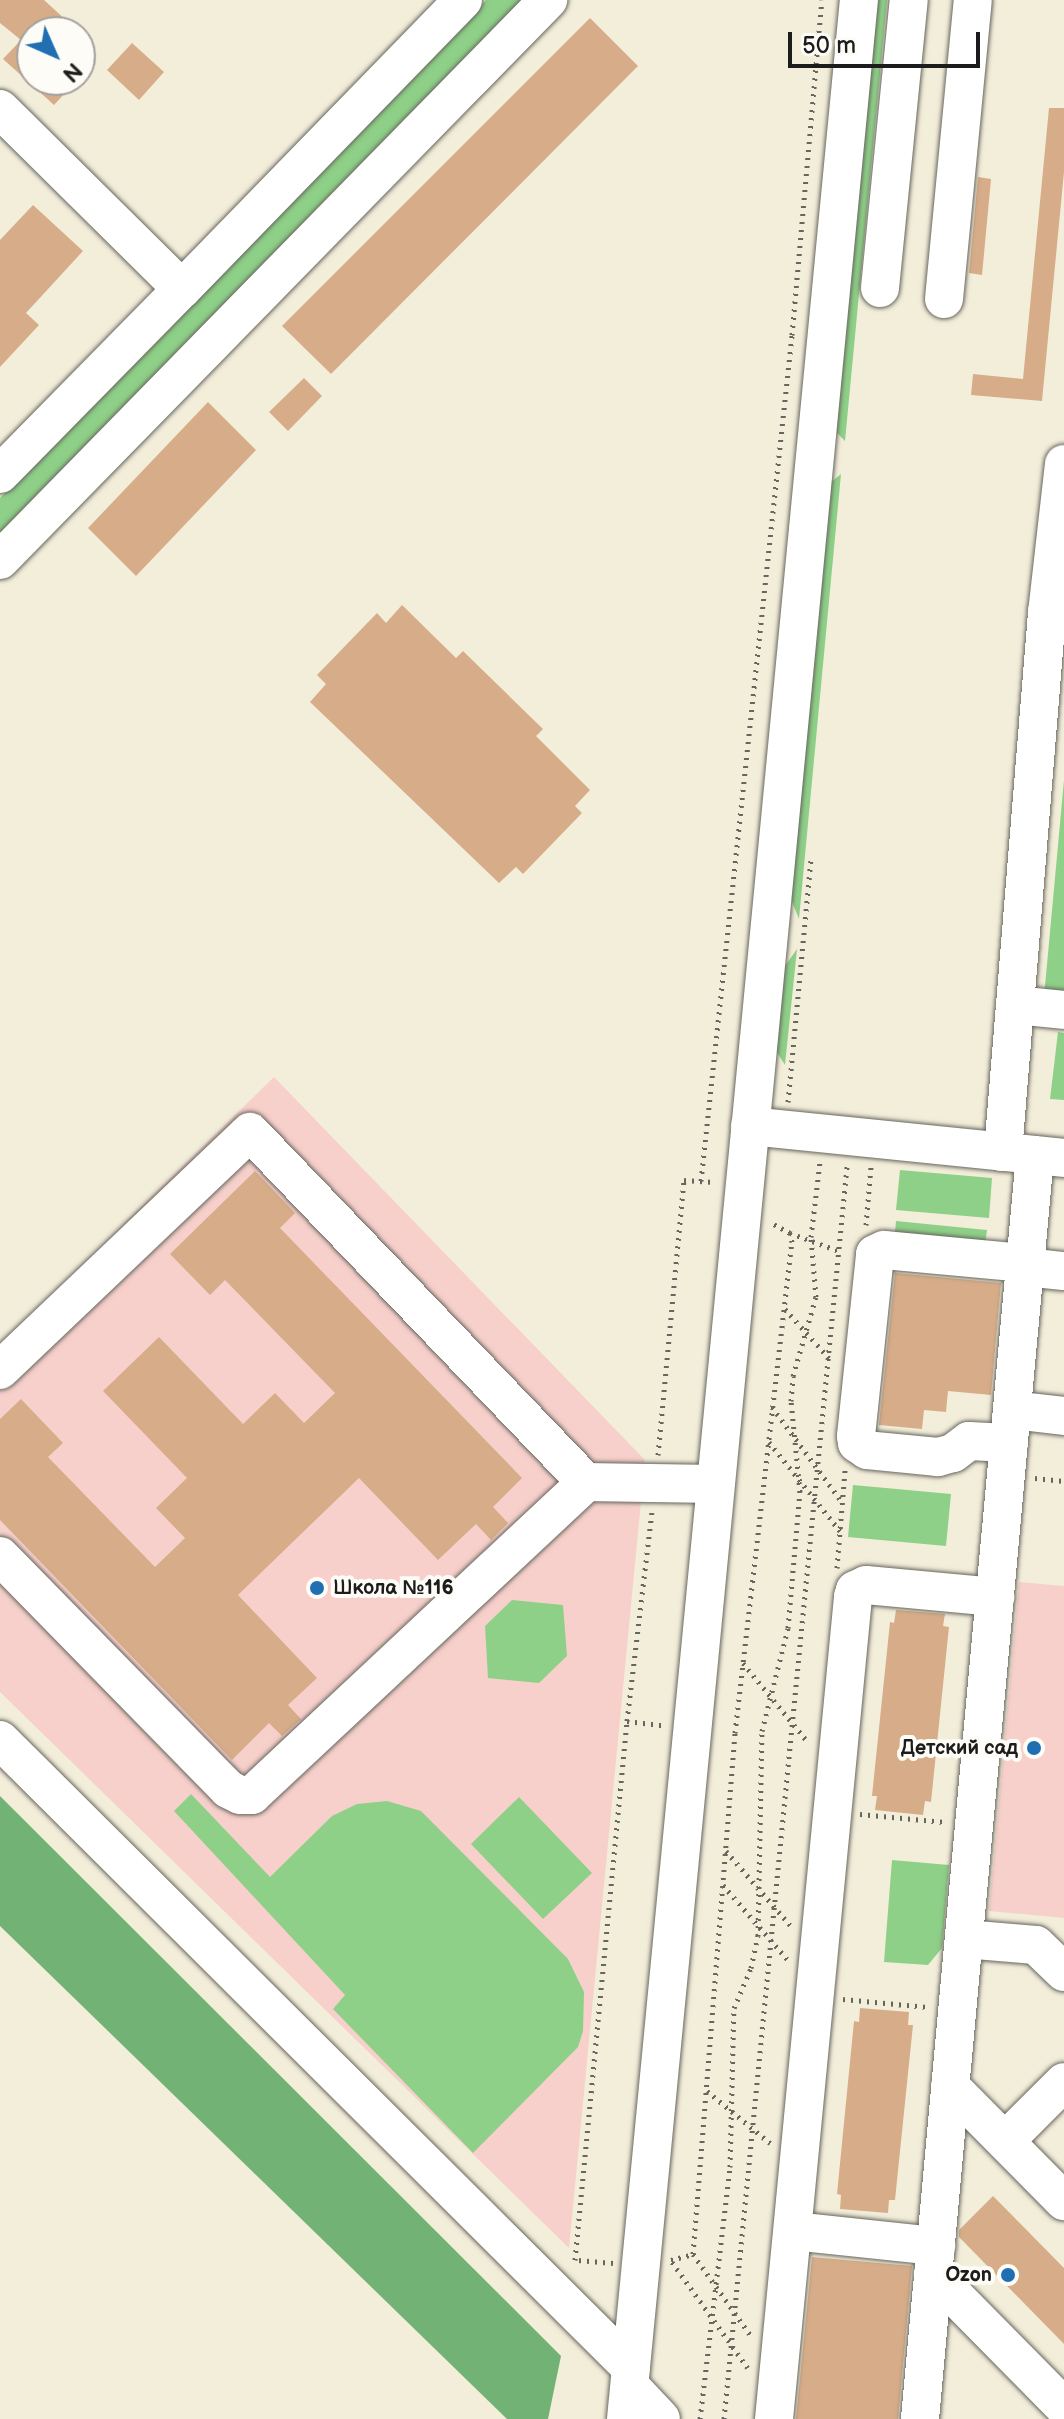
<!DOCTYPE html>
<meta charset="utf-8">
<style>
body{margin:0}
#map{position:relative;width:1064px;height:2419px;overflow:hidden;background:#f3eeda;font-family:"Balsamiq Sans",sans-serif}
div>[style]{position:absolute}
[style*='--x']{left:calc(var(--x)*1px);top:calc(var(--y)*1px);width:calc(var(--w)*1px);rotate:calc(var(--a)*1deg)}
.built>*{inset:0;background:#f7d0cb}
.green>*{inset:0;background:#8ed088}
.forest>*{inset:0;background:#72b274}
.building>*{inset:0;background:#d7ad89}
.path>*{height:5px;margin-top:-2.5px;transform-origin:0;background:repeating-linear-gradient(90deg,#67665e 0 2px,transparent 0 8px)}
.roads{filter:drop-shadow(0 0 2px #67665e) drop-shadow(0 0 2px #67665e)}
.minor>*{height:38px;margin:-19px;padding:0 19px;transform-origin:19px;border-radius:19px;background:#fff}
.dots>*{width:22px;height:22px;translate:-50% -50%;box-sizing:border-box;border:4px solid #fdfcf7;border-radius:50%}
span{translate:-50% -50%;white-space:nowrap;text-align:center;line-height:1.15;-webkit-text-stroke:8px #fdfcf7;paint-order:stroke}
.poi-label{font-size:20px;color:#1c1c1c;font-weight:700}
.left{translate:0 -50%;text-align:left}
.right{translate:-100% -50%;text-align:right}
.north{position:absolute;left:16px;top:16px;width:80px;height:80px;box-sizing:border-box;background:#fdfcf7;border:2px solid #a3a29f;border-radius:50%;rotate:135deg;font-size:22px;font-weight:700;line-height:32px;text-align:center;color:#1c1c1c}
.north::after{content:'';display:block;margin:auto;width:28px;height:36px;background:#1f6fb2;clip-path:polygon(50% 0,100% 100%,50% 72%,0 100%)}
.scale{position:absolute;left:788px;top:32px;width:192px;height:36px;box-sizing:border-box;border:4px solid #1c1c1c;border-top:0;padding-left:10px;font-size:24px;line-height:28px;white-space:nowrap;color:#1c1c1c;-webkit-text-stroke:6px #fdfcf7;paint-order:stroke}
</style>
<div id="map">
<div class="built">
<div style="clip-path:polygon(274px 1077px,645px 1460px,569px 2248px,0 1692px,0 1345px)"></div>
<div style="clip-path:polygon(1019px 1582px,1064px 1586px,1064px 1918px,989px 1911px)"></div>
</div>
<div class="green">
<div style="clip-path:polygon(486px 0,536px 0,0 549px,0 498px)"></div>
<div style="clip-path:polygon(877px 0,887px 0,845px 441px,835px 431px)"></div>
<div style="clip-path:polygon(841px 474px,799px 919px,791px 899px,830px 483px)"></div>
<div style="clip-path:polygon(1064px 780px,1064px 998px,1044px 997px)"></div>
<div style="clip-path:polygon(797px 949px,785px 1065px,776px 1051px,785px 966px)"></div>
<div style="clip-path:polygon(1058px 1032px,1064px 1033px,1064px 1100px,1050px 1099px)"></div>
<div style="clip-path:polygon(900px 1170px,992px 1178px,989px 1218px,896px 1210px)"></div>
<div style="clip-path:polygon(896px 1221px,987px 1230px,984px 1252px,894px 1244px)"></div>
<div style="clip-path:polygon(853px 1485px,951px 1494px,946px 1546px,848px 1537px)"></div>
<div style="clip-path:polygon(512px 1600px,563px 1605px,567px 1656px,539px 1683px,488px 1678px,485px 1626px)"></div>
<div style="clip-path:polygon(191px 1794px,270px 1877px,332px 1816px,357px 1804px,387px 1801px,421px 1811px,568px 1959px,584px 1992px,583px 2031px,578px 2047px,473px 2153px,333px 2009px,345px 1995px,174px 1811px)"></div>
<div style="clip-path:polygon(519px 1797px,592px 1873px,543px 1919px,471px 1844px)"></div>
<div style="clip-path:polygon(892px 1860px,949px 1865px,942px 1948px,928px 1965px,884px 1962px)"></div>
</div>
<div class="forest">
<div style="clip-path:polygon(0 1796px,561px 2356px,548px 2419px,507px 2419px,0 1926px)"></div>
</div>
<div class="building">
<div style="clip-path:polygon(0 0,44px 0,79px 32px,32px 32px,32px 80px,77px 80px,54px 105px,3px 59px,21px 40px,0 23px)"></div>
<div style="clip-path:polygon(590px 18px,638px 66px,331px 374px,282px 326px)"></div>
<div style="clip-path:polygon(132px 43px,164px 72px,139px 100px,107px 70px)"></div>
<div style="clip-path:polygon(1049px 108px,1064px 108px,1064px 172px,1042px 401px,971px 395px,973px 374px,1023px 379px)"></div>
<div style="clip-path:polygon(978px 177px,991px 179px,982px 275px,969px 273px)"></div>
<div style="clip-path:polygon(33px 205px,83px 251px,26px 313px,39px 325px,0 367px,0 240px)"></div>
<div style="clip-path:polygon(304px 378px,322px 396px,288px 431px,269px 412px)"></div>
<div style="clip-path:polygon(208px 402px,256px 450px,136px 576px,88px 528px)"></div>
<div style="clip-path:polygon(402px 605px,456px 658px,463px 651px,543px 729px,536px 736px,590px 790px,575px 806px,582px 813px,523px 874px,516px 867px,499px 883px,310px 702px,326px 684px,317px 675px,377px 613px,386px 623px)"></div>
<div style="clip-path:polygon(255px 1171px,295px 1213px,280px 1228px,522px 1478px,493px 1507px,508px 1523px,491px 1540px,476px 1524px,438px 1560px,359px 1478px,238px 1595px,317px 1678px,288px 1705px,301px 1719px,282px 1736px,269px 1723px,232px 1760px,0 1520px,0 1419px,21px 1399px,63px 1443px,48px 1457px,155px 1567px,185px 1538px,156px 1508px,187px 1478px,103px 1391px,159px 1337px,243px 1424px,275px 1393px,304px 1423px,335px 1393px,225px 1280px,210px 1295px,170px 1254px)"></div>
<div style="clip-path:polygon(895px 1273px,1001px 1283px,991px 1395px,948px 1391px,946px 1412px,924px 1410px,922px 1429px,879px 1425px)"></div>
<div style="clip-path:polygon(896px 1610px,945px 1614px,943px 1626px,949px 1627px,931px 1802px,925px 1801px,923px 1815px,875px 1810px,877px 1796px,872px 1796px,890px 1622px,894px 1623px)"></div>
<div style="clip-path:polygon(860px 2008px,909px 2012px,908px 2025px,913px 2025px,895px 2200px,889px 2200px,888px 2213px,840px 2209px,841px 2195px,837px 2194px,854px 2021px,859px 2022px)"></div>
<div style="clip-path:polygon(993px 2196px,1064px 2268px,1064px 2344px,959px 2237px,959px 2230px)"></div>
<div style="clip-path:polygon(812px 2257px,912px 2266px,898px 2419px,796px 2419px)"></div>
</div>
<div class="path">
<div style="--x:788;--y:1102;--w:246;--a:-84.6"></div>
<div style="--x:701;--y:1181;--w:851;--a:-83.86"></div>
<div style="--x:792;--y:335;--w:336;--a:-84.9"></div>
<div style="--x:866;--y:1225;--w:58;--a:-85.1"></div>
<div style="--x:790;--y:1233;--w:55;--a:20.1"></div>
<div style="--x:785;--y:1309;--w:66;--a:48.1"></div>
<div style="--x:772;--y:1407;--w:118;--a:53.6"></div>
<div style="--x:769;--y:1442;--w:114;--a:51.4"></div>
<div style="--x:658;--y:1455;--w:276;--a:-84.6"></div>
<div style="--x:684;--y:1180;--w:30;--a:4"></div>
<div style="--x:1035;--y:1478;--w:29;--a:6"></div>
<div style="--x:837;--y:1568;--w:98;--a:-85.3"></div>
<div style="--x:743;--y:1663;--w:102;--a:50.6"></div>
<div style="--x:627;--y:1721;--w:35;--a:7"></div>
<div style="--x:860;--y:1814;--w:85;--a:5.4"></div>
<div style="--x:726;--y:1851;--w:98;--a:49.1"></div>
<div style="--x:723;--y:1885;--w:98;--a:49.1"></div>
<div style="--x:843;--y:1999;--w:85;--a:5.4"></div>
<div style="--x:707;--y:2091;--w:82;--a:39.5"></div>
<div style="--x:693;--y:2254;--w:100;--a:54.7"></div>
<div style="--x:671;--y:2260;--w:23;--a:-15"></div>
<div style="--x:693;--y:2254;--w:523;--a:-85.39"></div>
<div style="--x:735;--y:1733;--w:494;--a:-83.4"></div>
<div style="--x:792;--y:1242;--w:9;--a:-103"></div>
<div style="--x:790;--y:1233;--w:21;--a:-151"></div>
<div style="--x:672;--y:2262;--w:130;--a:54.4"></div>
<div style="--x:613;--y:2263;--w:38;--a:-175"></div>
<div style="--x:575;--y:2260;--w:542;--a:-84.49"></div>
<div style="--x:627;--y:1721;--w:210;--a:-83.2"></div>
<div style="--x:700;--y:2419;--w:254;--a:-83.2"></div>
<div style="--x:730;--y:2167;--w:159;--a:-88.6"></div>
<div style="--x:734;--y:2008;--w:43;--a:-67"></div>
<div style="--x:751;--y:1968;--w:33;--a:-78"></div>
<div style="--x:758;--y:1936;--w:205;--a:-88.9"></div>
<div style="--x:762;--y:1731;--w:106;--a:-75.8"></div>
<div style="--x:788;--y:1628;--w:137;--a:-85"></div>
<div style="--x:800;--y:1492;--w:91;--a:-95.6"></div>
<div style="--x:791;--y:1401;--w:25;--a:-85"></div>
<div style="--x:793;--y:1376;--w:82;--a:-73.8"></div>
<div style="--x:816;--y:1297;--w:60;--a:-94.8"></div>
<div style="--x:811;--y:1237;--w:76;--a:-83.2"></div>
<div style="--x:724;--y:2419;--w:1259;--a:-84.39"></div>
</div>
<div class="roads">
<div class="minor">
<div style="--x:0;--y:109;--w:256;--a:44.7"></div>
<div style="--x:182;--y:289;--w:403;--a:-45.8"></div>
<div style="--x:880;--y:288;--w:289;--a:-84.3"></div>
<div style="--x:944;--y:299;--w:300;--a:-84.5"></div>
<div style="--x:0;--y:474;--w:260;--a:-45.5"></div>
<div style="--x:0;--y:560;--w:784;--a:-45.62"></div>
<div style="--x:1015;--y:1005;--w:49;--a:5.8"></div>
<div style="--x:750;--y:1126;--w:316;--a:5.8"></div>
<div style="--x:1003;--y:1152;--w:541;--a:-85.33"></div>
<div style="--x:1047;--y:613;--w:150;--a:-83.5"></div>
<div style="--x:1025;--y:1267;--w:39;--a:6"></div>
<div style="--x:0;--y:1370;--w:345;--a:-43.6"></div>
<div style="--x:250;--y:1132;--w:485;--a:46.2"></div>
<div style="--x:586;--y:1482;--w:129;--a:0.9"></div>
<div style="--x:1012;--y:1410;--w:52;--a:6.6"></div>
<div style="--x:1009;--y:1443;--w:40;--a:-177.1"></div>
<div style="--x:969;--y:1441;--w:20;--a:143"></div>
<div style="--x:953;--y:1453;--w:16;--a:165"></div>
<div style="--x:938;--y:1457;--w:71;--a:-174.4"></div>
<div style="--x:867;--y:1450;--w:12;--a:-145"></div>
<div style="--x:857;--y:1443;--w:7;--a:-98"></div>
<div style="--x:856;--y:1436;--w:183;--a:-84"></div>
<div style="--x:875;--y:1254;--w:10;--a:-24"></div>
<div style="--x:884;--y:1250;--w:142;--a:5.3"></div>
<div style="--x:0;--y:1556;--w:326;--a:45.6"></div>
<div style="--x:228;--y:1789;--w:13;--a:27"></div>
<div style="--x:240;--y:1795;--w:12;--a:0"></div>
<div style="--x:252;--y:1795;--w:458;--a:-43.1"></div>
<div style="--x:0;--y:1740;--w:890;--a:44.86"></div>
<div style="--x:964;--y:1939;--w:72;--a:4.8"></div>
<div style="--x:1036;--y:1945;--w:39;--a:44"></div>
<div style="--x:950;--y:2086;--w:162;--a:45.3"></div>
<div style="--x:1005;--y:2141;--w:83;--a:-45"></div>
<div style="--x:793;--y:2231;--w:144;--a:6"></div>
<div style="--x:933;--y:2274;--w:187;--a:45.4"></div>
<div style="--x:630;--y:2386;--w:45;--a:46.8"></div>
<div style="--x:626;--y:2419;--w:2430;--a:-84.5"></div>
<div style="--x:774;--y:2419;--w:826;--a:-84.51"></div>
<div style="--x:853;--y:1597;--w:7;--a:-74"></div>
<div style="--x:855;--y:1590;--w:12;--a:-24"></div>
<div style="--x:866;--y:1585;--w:130;--a:5.3"></div>
<div style="--x:920;--y:2419;--w:1269;--a:-84.8"></div>
</div>
</div>
<div class="dots">
<div style="left:317px;top:1588px;background:#1f6fb2"></div>
<div style="left:1034px;top:1748px;background:#1f6fb2"></div>
<div style="left:1008px;top:2275px;background:#1f6fb2"></div>
</div>
<div class="poi-label">
<span class="left" style="left:333px;top:1588px">Школа №116</span>
<span class="right" style="left:1018px;top:1748px">Детский сад</span>
<span class="right" style="left:992px;top:2275px">Ozon</span>
</div>
<div class="north">N</div>
<div class="scale">50 m</div>
</div>
